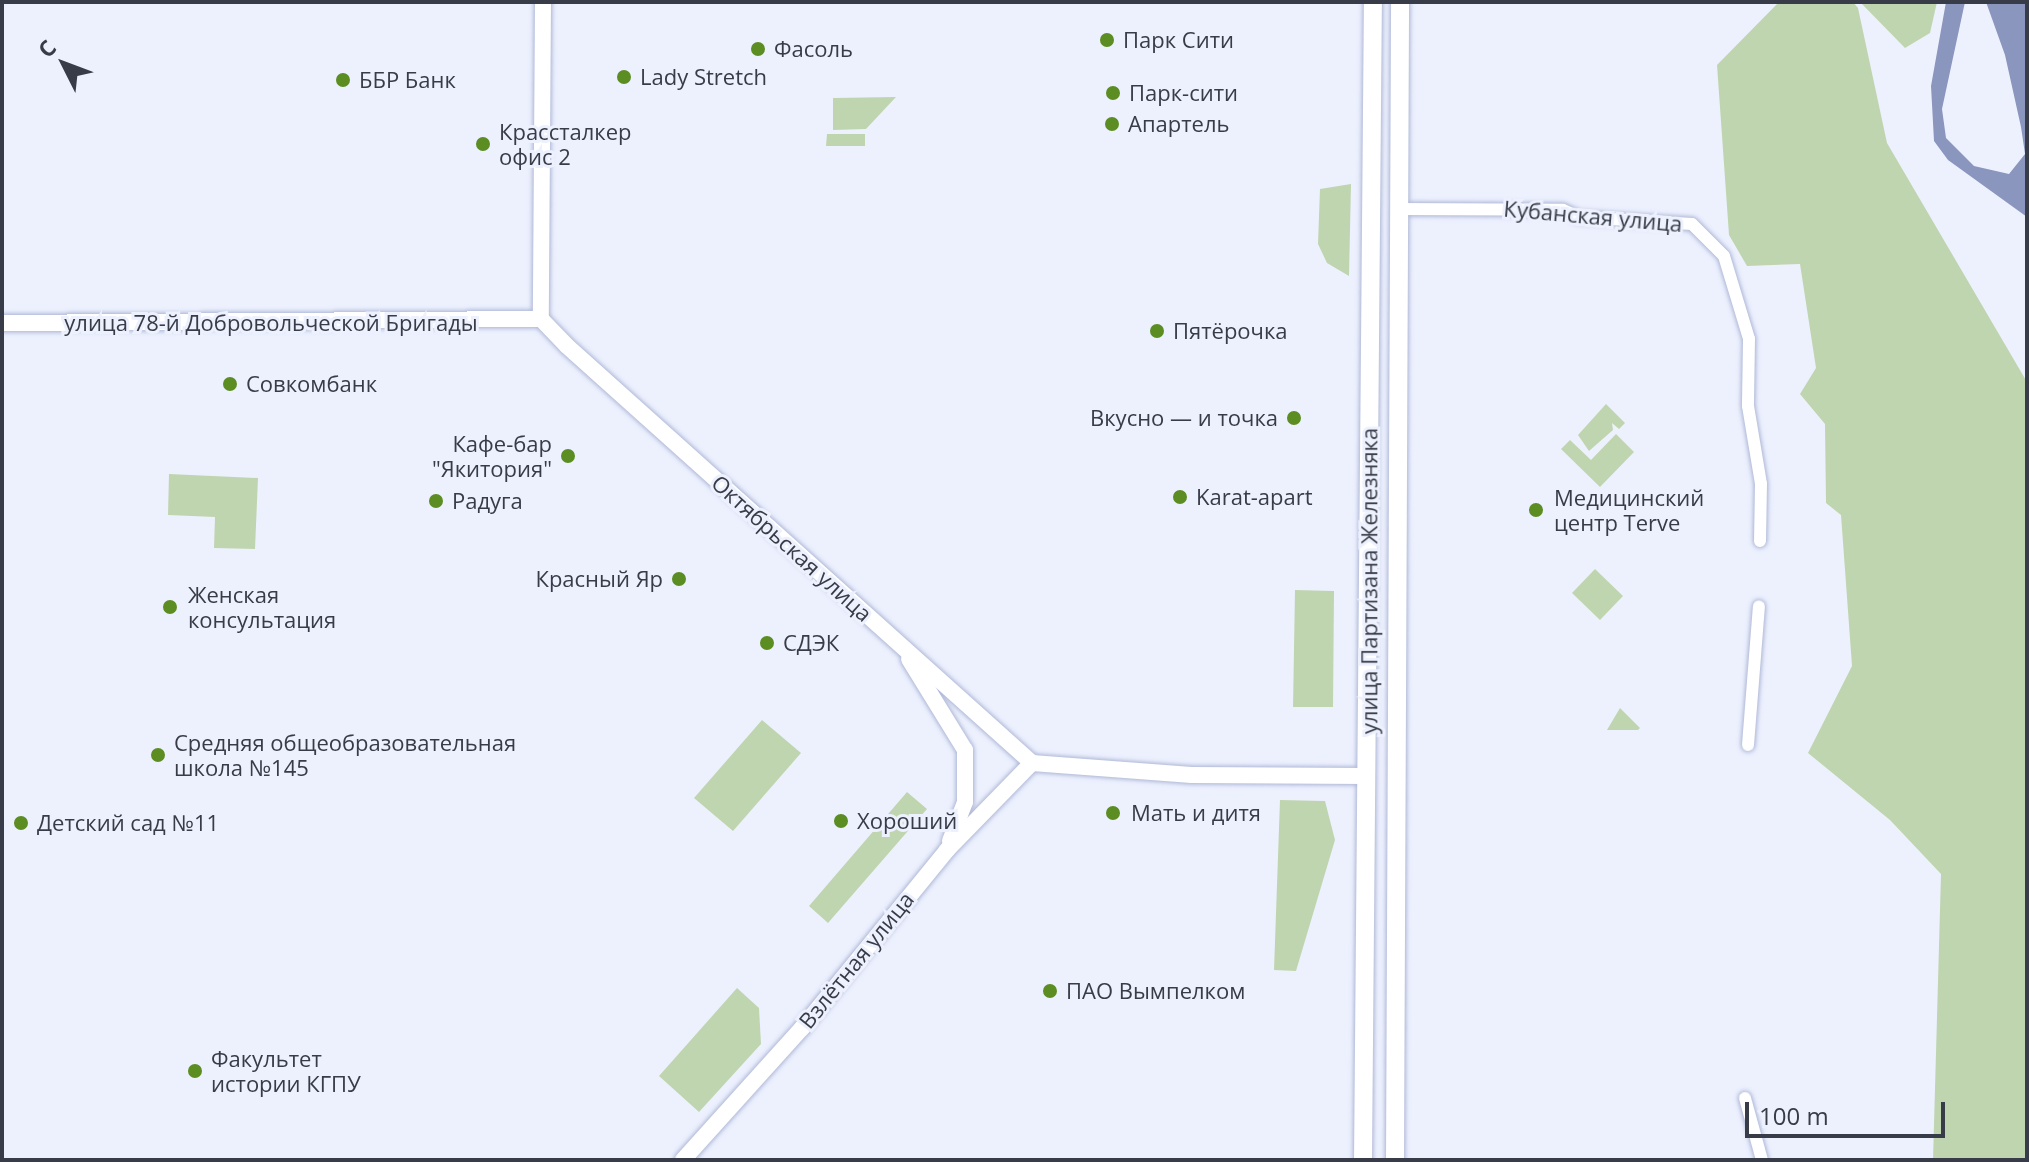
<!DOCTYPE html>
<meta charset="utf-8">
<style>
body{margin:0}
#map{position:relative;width:2029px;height:1162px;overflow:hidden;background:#edf1fe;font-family:"Open Sans",sans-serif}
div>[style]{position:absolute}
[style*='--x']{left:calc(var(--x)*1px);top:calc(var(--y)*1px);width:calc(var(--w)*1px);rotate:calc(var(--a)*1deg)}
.green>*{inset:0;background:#bfd5af}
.water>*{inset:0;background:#8a96bd}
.roads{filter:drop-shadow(0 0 2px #afb8d7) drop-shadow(0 0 2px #afb8d7)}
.street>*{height:12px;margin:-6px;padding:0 6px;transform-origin:6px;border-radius:6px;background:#fff}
.secondary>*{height:16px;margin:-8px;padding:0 8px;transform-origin:8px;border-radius:8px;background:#fff}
.primary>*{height:18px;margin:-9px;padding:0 9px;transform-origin:9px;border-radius:9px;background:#fff}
.dots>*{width:22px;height:22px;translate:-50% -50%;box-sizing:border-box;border:4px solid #edf1fe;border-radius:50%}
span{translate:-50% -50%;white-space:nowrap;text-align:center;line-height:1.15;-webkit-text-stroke:6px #edf1fe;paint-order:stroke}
.poi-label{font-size:22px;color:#383c48}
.left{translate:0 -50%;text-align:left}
.right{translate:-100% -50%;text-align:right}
.street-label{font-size:22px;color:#383c48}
.frame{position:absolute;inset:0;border:4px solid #383c48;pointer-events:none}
.north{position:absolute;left:24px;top:24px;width:80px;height:80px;-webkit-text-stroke:6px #edf1fe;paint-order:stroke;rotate:312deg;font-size:22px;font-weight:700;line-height:32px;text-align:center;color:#383c48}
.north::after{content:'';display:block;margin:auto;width:28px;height:36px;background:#383c48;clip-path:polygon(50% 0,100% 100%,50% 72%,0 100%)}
.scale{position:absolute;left:1745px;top:1102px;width:200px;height:36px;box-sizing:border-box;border:4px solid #383c48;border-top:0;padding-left:10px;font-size:24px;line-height:28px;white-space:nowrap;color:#383c48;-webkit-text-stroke:6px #edf1fe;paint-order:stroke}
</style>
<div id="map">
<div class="green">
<div style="clip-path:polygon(1779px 2px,1853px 2px,1858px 8px,1887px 143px,2027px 382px,2027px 1160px,1933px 1160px,1941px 874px,1890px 820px,1808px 753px,1852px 666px,1841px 515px,1826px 503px,1825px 424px,1800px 394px,1816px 368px,1800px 264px,1747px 266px,1729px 235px,1717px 65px)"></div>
<div style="clip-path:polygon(1860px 2px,1937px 2px,1930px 33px,1905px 48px)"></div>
<div style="clip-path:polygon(896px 97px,866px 129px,833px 130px,833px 98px)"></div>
<div style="clip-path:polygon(827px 134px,865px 134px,865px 146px,826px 146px)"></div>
<div style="clip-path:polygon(1351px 184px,1349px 276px,1327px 263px,1318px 244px,1320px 189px)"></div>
<div style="clip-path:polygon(1606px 404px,1625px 423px,1619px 429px,1612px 423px,1613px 430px,1589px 451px,1578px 435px)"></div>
<div style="clip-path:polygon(1616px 434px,1634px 452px,1600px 487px,1561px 449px,1570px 440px,1591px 460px)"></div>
<div style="clip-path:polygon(169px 474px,258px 478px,255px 549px,214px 548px,215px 517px,168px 515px)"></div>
<div style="clip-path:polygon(1595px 569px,1623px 596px,1600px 620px,1572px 593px)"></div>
<div style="clip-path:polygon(1295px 590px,1334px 591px,1333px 707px,1293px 707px)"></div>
<div style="clip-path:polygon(1620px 708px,1640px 728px,1638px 730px,1607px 730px)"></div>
<div style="clip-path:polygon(762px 720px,801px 753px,733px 831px,694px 798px)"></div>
<div style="clip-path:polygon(907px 792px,927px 809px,828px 923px,809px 906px)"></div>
<div style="clip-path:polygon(1280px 800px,1325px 801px,1335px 840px,1296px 971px,1274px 970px)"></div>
<div style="clip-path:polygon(737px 988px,759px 1008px,761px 1044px,699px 1112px,659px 1076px)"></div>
</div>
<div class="water">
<div style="clip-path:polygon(1946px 2px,1965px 2px,1942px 109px,1946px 138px,1974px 166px,2009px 174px,2025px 154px,2021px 127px,2005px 55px,1986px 2px,2027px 2px,2027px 217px,1948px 160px,1934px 141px,1931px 86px)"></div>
</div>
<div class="roads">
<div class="street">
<div style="--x:1398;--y:209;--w:165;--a:0.3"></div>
<div style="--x:1563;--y:210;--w:17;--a:24"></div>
<div style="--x:1579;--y:217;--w:113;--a:3.5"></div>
<div style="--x:1692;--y:224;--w:45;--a:45"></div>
<div style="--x:1724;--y:256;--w:87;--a:73.2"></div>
<div style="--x:1749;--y:339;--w:67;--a:90.9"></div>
<div style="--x:1748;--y:406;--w:79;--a:80.5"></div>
<div style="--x:1761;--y:484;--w:57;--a:91"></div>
<div style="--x:1748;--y:745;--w:139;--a:-85.5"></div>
<div style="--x:1745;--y:1098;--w:64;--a:74.7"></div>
</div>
<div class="secondary">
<div style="--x:543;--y:2;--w:317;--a:90.4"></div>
<div style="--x:541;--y:319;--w:37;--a:46"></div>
<div style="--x:567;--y:346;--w:625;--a:41.88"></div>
<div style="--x:1032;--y:763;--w:160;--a:4.3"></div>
<div style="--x:1192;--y:775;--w:175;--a:0.3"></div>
<div style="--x:2;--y:323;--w:539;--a:-0.43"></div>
<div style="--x:909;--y:659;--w:107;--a:58.4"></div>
<div style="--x:965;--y:750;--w:52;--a:90"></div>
<div style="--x:965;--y:802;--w:42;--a:111"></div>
<div style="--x:683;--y:1160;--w:178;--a:-48"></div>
<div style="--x:802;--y:1028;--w:230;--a:-50.8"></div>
<div style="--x:947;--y:850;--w:122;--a:-45.7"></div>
</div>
<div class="primary">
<div style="--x:1363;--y:1160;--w:1158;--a:-89.51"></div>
<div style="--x:1395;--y:1160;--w:1158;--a:-89.75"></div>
</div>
</div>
<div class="dots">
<div style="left:1107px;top:40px;background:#5c8d23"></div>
<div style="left:758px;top:49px;background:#5c8d23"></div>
<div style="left:624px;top:77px;background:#5c8d23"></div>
<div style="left:343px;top:80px;background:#5c8d23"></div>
<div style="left:1113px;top:93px;background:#5c8d23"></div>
<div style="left:1112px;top:124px;background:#5c8d23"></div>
<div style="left:483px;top:144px;background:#5c8d23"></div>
<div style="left:1157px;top:331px;background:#5c8d23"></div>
<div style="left:230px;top:384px;background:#5c8d23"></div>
<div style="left:1294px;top:418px;background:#5c8d23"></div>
<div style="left:568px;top:456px;background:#5c8d23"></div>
<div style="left:1180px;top:497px;background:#5c8d23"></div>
<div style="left:436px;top:501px;background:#5c8d23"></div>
<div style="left:1536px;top:510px;background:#5c8d23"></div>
<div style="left:679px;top:579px;background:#5c8d23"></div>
<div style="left:170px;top:607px;background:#5c8d23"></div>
<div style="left:767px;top:643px;background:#5c8d23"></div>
<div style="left:158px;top:755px;background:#5c8d23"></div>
<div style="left:1113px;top:813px;background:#5c8d23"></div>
<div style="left:841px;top:821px;background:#5c8d23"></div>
<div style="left:21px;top:823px;background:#5c8d23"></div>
<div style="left:1050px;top:991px;background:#5c8d23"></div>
<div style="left:195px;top:1071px;background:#5c8d23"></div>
</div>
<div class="poi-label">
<span class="left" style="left:1123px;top:40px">Парк Сити</span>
<span class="left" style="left:774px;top:49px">Фасоль</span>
<span class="left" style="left:640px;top:77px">Lady Stretch</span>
<span class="left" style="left:359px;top:80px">ББР Банк</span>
<span class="left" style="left:1129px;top:93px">Парк-сити</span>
<span class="left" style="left:1128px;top:124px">Апартель</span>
<span class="left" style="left:499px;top:144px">Крассталкер<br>офис 2</span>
<span class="left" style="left:1173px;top:331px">Пятёрочка</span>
<span class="left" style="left:246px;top:384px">Совкомбанк</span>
<span class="right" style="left:1278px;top:418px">Вкусно — и точка</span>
<span class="right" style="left:552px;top:456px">Кафе-бар<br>"Якитория"</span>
<span class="left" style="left:1196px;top:497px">Karat-apart</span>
<span class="left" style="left:1554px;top:510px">Медицинский<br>центр Terve</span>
<span class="left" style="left:452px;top:501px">Радуга</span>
<span class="right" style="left:663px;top:579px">Красный Яр</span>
<span class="left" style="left:188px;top:607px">Женская<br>консультация</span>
<span class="left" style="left:783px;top:643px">СДЭК</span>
<span class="left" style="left:174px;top:755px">Средняя общеобразовательная<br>школа №145</span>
<span class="left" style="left:1131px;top:813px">Мать и дитя</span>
<span class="left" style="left:857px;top:821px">Хороший</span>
<span class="left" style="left:37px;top:823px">Детский сад №11</span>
<span class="left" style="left:1066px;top:991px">ПАО Вымпелком</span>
<span class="left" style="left:211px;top:1071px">Факультет<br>истории КГПУ</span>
</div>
<div class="street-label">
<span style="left:1593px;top:216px;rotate:5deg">Кубанская улица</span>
<span style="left:271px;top:323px">улица 78-й Добровольческой Бригады</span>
<span style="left:792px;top:548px;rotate:42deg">Октябрьская улица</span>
<span style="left:1369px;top:581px;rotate:-90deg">улица Партизана Железняка</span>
<span style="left:856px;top:960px;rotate:-51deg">Взлётная улица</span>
</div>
<div class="frame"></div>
<div class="north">С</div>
<div class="scale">100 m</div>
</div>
